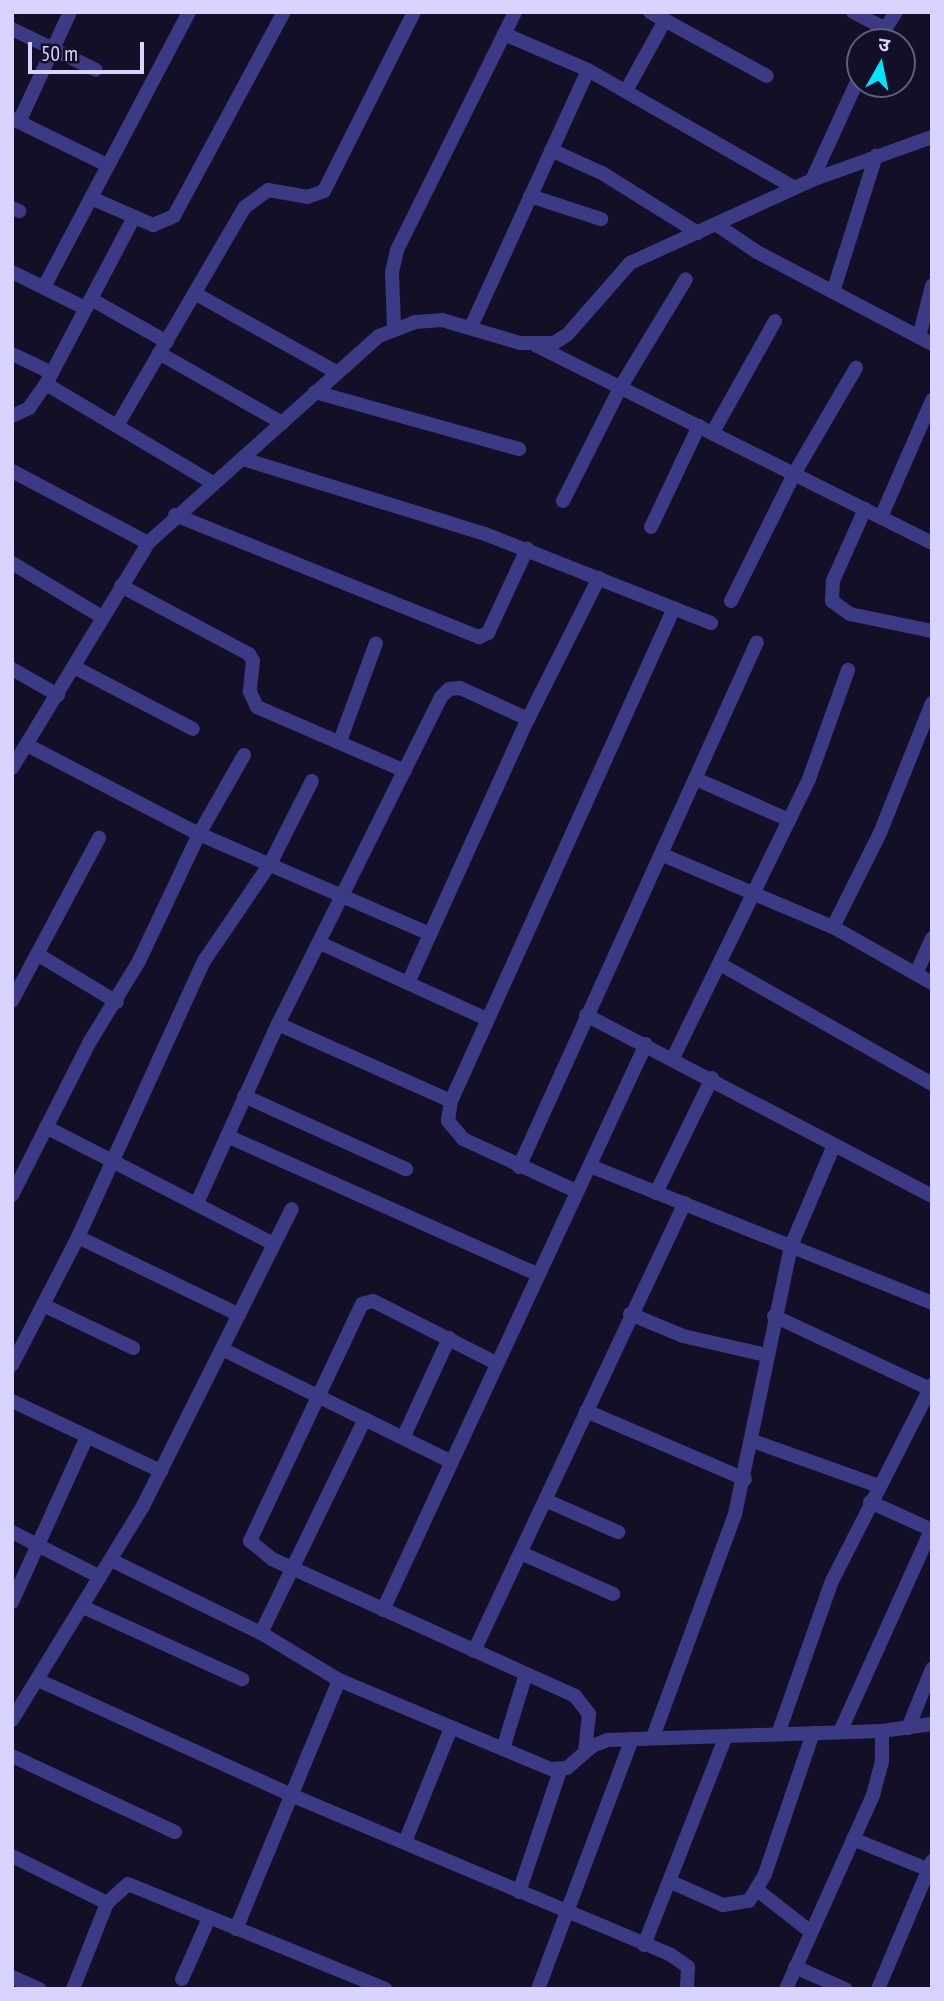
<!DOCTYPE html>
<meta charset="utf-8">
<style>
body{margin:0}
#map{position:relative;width:944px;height:2001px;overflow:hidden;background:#130f26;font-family:"PT Sans Narrow","Noto Sans Devanagari",sans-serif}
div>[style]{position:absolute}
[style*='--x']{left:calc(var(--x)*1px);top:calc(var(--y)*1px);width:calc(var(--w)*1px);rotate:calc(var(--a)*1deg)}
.minor>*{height:14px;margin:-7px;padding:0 7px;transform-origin:7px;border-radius:7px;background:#3d3a85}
span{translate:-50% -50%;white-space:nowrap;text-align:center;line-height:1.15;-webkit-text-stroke:5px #130f26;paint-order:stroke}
.frame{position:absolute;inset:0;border:14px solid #d9d4ff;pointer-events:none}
.north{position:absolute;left:846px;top:28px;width:70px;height:70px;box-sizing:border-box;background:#130f26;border:2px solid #625e7d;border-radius:50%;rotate:9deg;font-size:19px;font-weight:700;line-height:28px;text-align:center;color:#d9d4ff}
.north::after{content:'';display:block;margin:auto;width:24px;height:32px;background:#00e5ff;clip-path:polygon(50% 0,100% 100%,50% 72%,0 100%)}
.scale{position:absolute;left:28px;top:42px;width:116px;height:32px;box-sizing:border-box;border:4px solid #d9d4ff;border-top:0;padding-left:9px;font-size:21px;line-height:24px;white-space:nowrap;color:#d9d4ff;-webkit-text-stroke:5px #130f26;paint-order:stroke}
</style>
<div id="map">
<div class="minor">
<div style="--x:650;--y:12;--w:133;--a:28.7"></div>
<div style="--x:853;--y:12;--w:35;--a:27"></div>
<div style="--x:12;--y:29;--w:93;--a:26"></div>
<div style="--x:504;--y:34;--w:91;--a:23.2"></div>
<div style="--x:588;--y:70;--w:238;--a:29.7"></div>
<div style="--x:877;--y:42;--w:36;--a:-58"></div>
<div style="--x:626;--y:91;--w:81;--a:-61.2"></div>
<div style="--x:13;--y:119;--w:105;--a:26.1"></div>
<div style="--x:19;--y:122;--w:121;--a:-65.1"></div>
<div style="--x:551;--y:150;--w:56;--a:24.3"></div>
<div style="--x:602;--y:173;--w:113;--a:32"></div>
<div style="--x:812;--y:180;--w:115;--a:-65.4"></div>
<div style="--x:530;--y:196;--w:75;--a:17.9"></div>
<div style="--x:91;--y:198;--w:68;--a:23.5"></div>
<div style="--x:153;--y:225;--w:23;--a:-23"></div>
<div style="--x:174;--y:216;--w:232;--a:-61.7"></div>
<div style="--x:12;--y:208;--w:8;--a:23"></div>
<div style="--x:717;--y:225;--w:48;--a:34"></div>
<div style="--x:757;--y:252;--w:198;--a:27.7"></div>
<div style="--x:12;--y:272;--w:81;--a:26.3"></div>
<div style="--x:44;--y:287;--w:311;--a:-62.2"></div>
<div style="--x:833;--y:292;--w:143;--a:-72.5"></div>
<div style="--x:196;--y:294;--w:160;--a:29.1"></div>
<div style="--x:91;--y:299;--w:87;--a:29.5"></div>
<div style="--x:394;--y:327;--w:55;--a:-92.1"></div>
<div style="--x:392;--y:272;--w:23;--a:-77"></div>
<div style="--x:397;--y:250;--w:266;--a:-63.6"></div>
<div style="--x:471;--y:327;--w:282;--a:-65.5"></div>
<div style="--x:919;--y:337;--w:53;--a:-75.7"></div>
<div style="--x:537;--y:346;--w:441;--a:26.5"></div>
<div style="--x:159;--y:353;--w:142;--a:29.6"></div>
<div style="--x:12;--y:354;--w:44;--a:25.4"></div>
<div style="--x:46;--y:384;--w:194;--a:30.7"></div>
<div style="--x:315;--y:392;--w:212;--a:15.6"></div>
<div style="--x:12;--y:416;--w:19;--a:-25"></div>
<div style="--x:29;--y:408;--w:29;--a:-55"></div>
<div style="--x:46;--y:384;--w:189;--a:-62.2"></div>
<div style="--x:118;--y:424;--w:251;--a:-59.7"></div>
<div style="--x:245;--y:207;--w:29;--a:-36"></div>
<div style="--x:268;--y:190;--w:40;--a:10"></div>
<div style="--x:307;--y:197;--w:18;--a:-19"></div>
<div style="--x:324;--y:191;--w:200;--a:-63.3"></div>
<div style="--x:713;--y:432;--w:127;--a:-60.8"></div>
<div style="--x:243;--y:459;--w:253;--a:17.2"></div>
<div style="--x:485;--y:534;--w:243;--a:21.5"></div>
<div style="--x:12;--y:471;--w:154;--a:27.9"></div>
<div style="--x:563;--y:501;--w:127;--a:-63.2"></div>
<div style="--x:620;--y:388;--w:127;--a:-58.8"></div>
<div style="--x:865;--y:509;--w:79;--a:114"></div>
<div style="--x:833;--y:581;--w:20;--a:93"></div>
<div style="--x:832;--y:601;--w:22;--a:36"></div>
<div style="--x:850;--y:614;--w:84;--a:11.7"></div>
<div style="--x:175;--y:515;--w:328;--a:21.9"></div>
<div style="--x:479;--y:637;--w:10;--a:-24"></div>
<div style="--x:488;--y:633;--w:93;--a:-65.1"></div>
<div style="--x:881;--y:517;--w:128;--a:-66.4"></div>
<div style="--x:651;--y:527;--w:112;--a:-64.6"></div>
<div style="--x:12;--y:563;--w:105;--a:31"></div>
<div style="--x:121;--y:586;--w:145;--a:28"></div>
<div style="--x:249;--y:654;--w:8;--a:60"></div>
<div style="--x:253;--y:661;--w:31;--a:96"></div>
<div style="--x:250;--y:692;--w:17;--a:65"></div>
<div style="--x:257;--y:707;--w:161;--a:23.4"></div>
<div style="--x:731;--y:601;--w:142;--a:-63.6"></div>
<div style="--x:794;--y:474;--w:123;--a:-59.7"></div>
<div style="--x:74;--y:667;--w:134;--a:27.5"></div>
<div style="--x:12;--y:669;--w:53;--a:29.5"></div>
<div style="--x:340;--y:741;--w:104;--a:-69.8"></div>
<div style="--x:27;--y:745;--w:194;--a:27.4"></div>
<div style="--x:199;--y:834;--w:252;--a:23.4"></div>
<div style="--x:12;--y:768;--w:263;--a:-58.8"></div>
<div style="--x:148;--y:543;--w:310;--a:-41.9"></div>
<div style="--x:379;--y:336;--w:39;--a:-21"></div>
<div style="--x:415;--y:322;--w:27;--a:-4"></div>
<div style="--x:442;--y:320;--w:81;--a:16.4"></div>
<div style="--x:520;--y:343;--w:34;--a:0"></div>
<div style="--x:554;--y:343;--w:15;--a:-32"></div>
<div style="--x:567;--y:335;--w:96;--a:-48.8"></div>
<div style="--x:630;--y:263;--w:200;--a:-24.5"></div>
<div style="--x:812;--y:180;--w:127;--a:-19.7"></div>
<div style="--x:696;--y:779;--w:102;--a:23.8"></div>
<div style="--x:663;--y:855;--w:185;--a:23"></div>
<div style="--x:833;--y:927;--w:114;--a:29.5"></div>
<div style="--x:833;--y:927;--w:105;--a:-63.4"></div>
<div style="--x:880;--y:833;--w:140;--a:-68.2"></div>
<div style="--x:320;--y:943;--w:183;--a:24.5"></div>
<div style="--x:37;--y:954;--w:93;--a:31"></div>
<div style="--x:720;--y:964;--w:244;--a:29.5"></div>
<div style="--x:916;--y:974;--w:39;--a:-66"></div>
<div style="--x:408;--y:983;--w:290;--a:-65.6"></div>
<div style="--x:528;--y:719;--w:158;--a:-63.3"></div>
<div style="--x:12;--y:1001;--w:185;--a:-61.9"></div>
<div style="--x:586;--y:1015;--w:390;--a:27.6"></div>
<div style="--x:278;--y:1024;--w:189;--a:24"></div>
<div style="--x:451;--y:1101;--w:541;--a:-65.66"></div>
<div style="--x:673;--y:1058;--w:310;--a:-64"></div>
<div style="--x:809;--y:779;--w:116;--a:-70.3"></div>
<div style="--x:244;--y:1096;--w:178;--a:24.3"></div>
<div style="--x:451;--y:1101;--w:20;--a:99"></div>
<div style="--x:448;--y:1121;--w:23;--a:50"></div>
<div style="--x:463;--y:1139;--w:124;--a:24.7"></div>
<div style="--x:46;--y:1127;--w:254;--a:27.2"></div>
<div style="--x:227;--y:1136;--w:339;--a:24"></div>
<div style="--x:590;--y:1166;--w:368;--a:21.8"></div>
<div style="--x:519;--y:1167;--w:576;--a:-65.61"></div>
<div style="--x:656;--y:1193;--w:128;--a:-64"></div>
<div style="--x:12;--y:1195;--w:170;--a:-63.1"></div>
<div style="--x:89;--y:1043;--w:96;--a:-58.6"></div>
<div style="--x:139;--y:961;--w:140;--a:-64.7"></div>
<div style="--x:199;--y:834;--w:91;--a:-60.3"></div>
<div style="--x:197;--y:1203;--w:196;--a:-65.7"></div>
<div style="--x:278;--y:1024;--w:365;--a:-63.5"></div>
<div style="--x:441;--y:697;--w:11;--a:-45"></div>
<div style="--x:449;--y:689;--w:11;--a:-5"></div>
<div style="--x:460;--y:688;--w:75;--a:24.5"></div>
<div style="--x:78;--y:1237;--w:179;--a:25.8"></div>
<div style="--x:43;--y:1305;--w:100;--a:25.5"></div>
<div style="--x:630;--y:1314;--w:57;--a:22.5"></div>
<div style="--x:683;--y:1336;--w:85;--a:12.9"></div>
<div style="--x:774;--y:1316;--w:172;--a:25.1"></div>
<div style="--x:222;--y:1349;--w:254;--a:26.2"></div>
<div style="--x:496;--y:1363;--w:138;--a:-153.2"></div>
<div style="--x:373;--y:1301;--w:11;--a:165"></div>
<div style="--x:362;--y:1304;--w:262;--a:115.3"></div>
<div style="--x:250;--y:1541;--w:28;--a:39"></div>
<div style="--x:272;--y:1559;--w:333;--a:24.3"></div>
<div style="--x:575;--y:1696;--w:23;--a:52"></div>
<div style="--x:589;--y:1714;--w:37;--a:96"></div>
<div style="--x:12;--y:1365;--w:144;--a:-62.7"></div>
<div style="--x:78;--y:1237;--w:303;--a:-65.5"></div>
<div style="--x:204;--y:961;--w:117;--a:-55.8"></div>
<div style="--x:270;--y:864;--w:93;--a:-63.2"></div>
<div style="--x:12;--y:1401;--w:165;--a:25.2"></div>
<div style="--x:586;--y:1411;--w:173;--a:23.2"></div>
<div style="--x:404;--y:1436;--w:108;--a:-65.3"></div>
<div style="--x:753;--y:1441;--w:134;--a:19.7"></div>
<div style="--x:545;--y:1500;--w:80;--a:23.7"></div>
<div style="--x:870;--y:1502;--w:68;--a:24.3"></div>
<div style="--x:12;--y:1532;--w:99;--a:27.1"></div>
<div style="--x:521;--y:1553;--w:101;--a:24"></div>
<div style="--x:111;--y:1560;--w:167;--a:26"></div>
<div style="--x:261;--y:1633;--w:91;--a:31.1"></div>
<div style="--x:339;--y:1680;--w:230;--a:22.8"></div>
<div style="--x:551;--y:1769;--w:16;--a:-4"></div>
<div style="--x:567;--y:1768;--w:33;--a:-41"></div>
<div style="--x:592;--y:1746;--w:17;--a:-21"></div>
<div style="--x:608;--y:1740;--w:274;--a:-1.9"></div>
<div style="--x:882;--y:1731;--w:50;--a:-8"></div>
<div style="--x:12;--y:1602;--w:181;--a:-65.6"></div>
<div style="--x:83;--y:1607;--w:175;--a:24.4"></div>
<div style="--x:383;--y:1610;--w:624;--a:-65.08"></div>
<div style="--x:261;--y:1633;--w:238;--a:-64.1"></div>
<div style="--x:474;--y:1651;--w:495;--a:-64.8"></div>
<div style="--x:38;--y:1680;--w:278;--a:24.4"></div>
<div style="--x:291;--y:1795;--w:412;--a:22.8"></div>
<div style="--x:671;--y:1955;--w:21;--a:35"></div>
<div style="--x:688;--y:1967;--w:22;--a:93"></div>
<div style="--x:12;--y:1720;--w:251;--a:-58.5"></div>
<div style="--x:143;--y:1506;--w:332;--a:-63.4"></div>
<div style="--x:908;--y:1728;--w:64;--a:-67.9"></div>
<div style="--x:840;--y:1732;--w:222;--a:-65.7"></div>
<div style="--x:778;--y:1734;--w:162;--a:-70.6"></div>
<div style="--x:832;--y:1581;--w:220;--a:-63"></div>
<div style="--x:653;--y:1737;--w:238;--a:-69.8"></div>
<div style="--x:735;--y:1514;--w:274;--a:-78.2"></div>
<div style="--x:791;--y:1246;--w:110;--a:-66.9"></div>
<div style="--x:503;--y:1749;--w:78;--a:-73"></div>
<div style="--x:12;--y:1756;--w:180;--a:25"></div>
<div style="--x:853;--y:1839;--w:85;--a:22.1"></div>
<div style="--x:405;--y:1842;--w:123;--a:-68"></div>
<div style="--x:12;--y:1856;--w:106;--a:26.3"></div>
<div style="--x:671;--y:1882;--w:57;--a:23.9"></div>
<div style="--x:723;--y:1905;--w:26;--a:-9"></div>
<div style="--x:749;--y:1901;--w:31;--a:-59"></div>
<div style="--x:765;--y:1874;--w:149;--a:-71.2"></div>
<div style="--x:757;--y:1890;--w:68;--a:37.9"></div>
<div style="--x:519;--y:1892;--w:128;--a:-71.3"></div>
<div style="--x:236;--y:1929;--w:269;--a:-67.5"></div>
<div style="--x:644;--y:1945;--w:222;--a:-68.6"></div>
<div style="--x:795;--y:1967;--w:55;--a:23.7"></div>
<div style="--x:12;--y:1977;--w:30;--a:24"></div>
<div style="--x:182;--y:1979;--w:67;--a:-66.1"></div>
<div style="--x:73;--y:1989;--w:92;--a:-68.4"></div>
<div style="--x:107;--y:1903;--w:28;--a:-42"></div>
<div style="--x:128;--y:1884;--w:278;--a:22.2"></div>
<div style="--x:538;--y:1989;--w:267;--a:-69.4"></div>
<div style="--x:786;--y:1989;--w:213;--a:-65.8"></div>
<div style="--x:873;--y:1795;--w:34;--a:-75"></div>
<div style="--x:882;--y:1762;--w:31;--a:-90"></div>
<div style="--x:878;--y:1989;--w:139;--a:-67.1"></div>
</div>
<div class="frame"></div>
<div class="north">उ</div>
<div class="scale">50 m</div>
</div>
